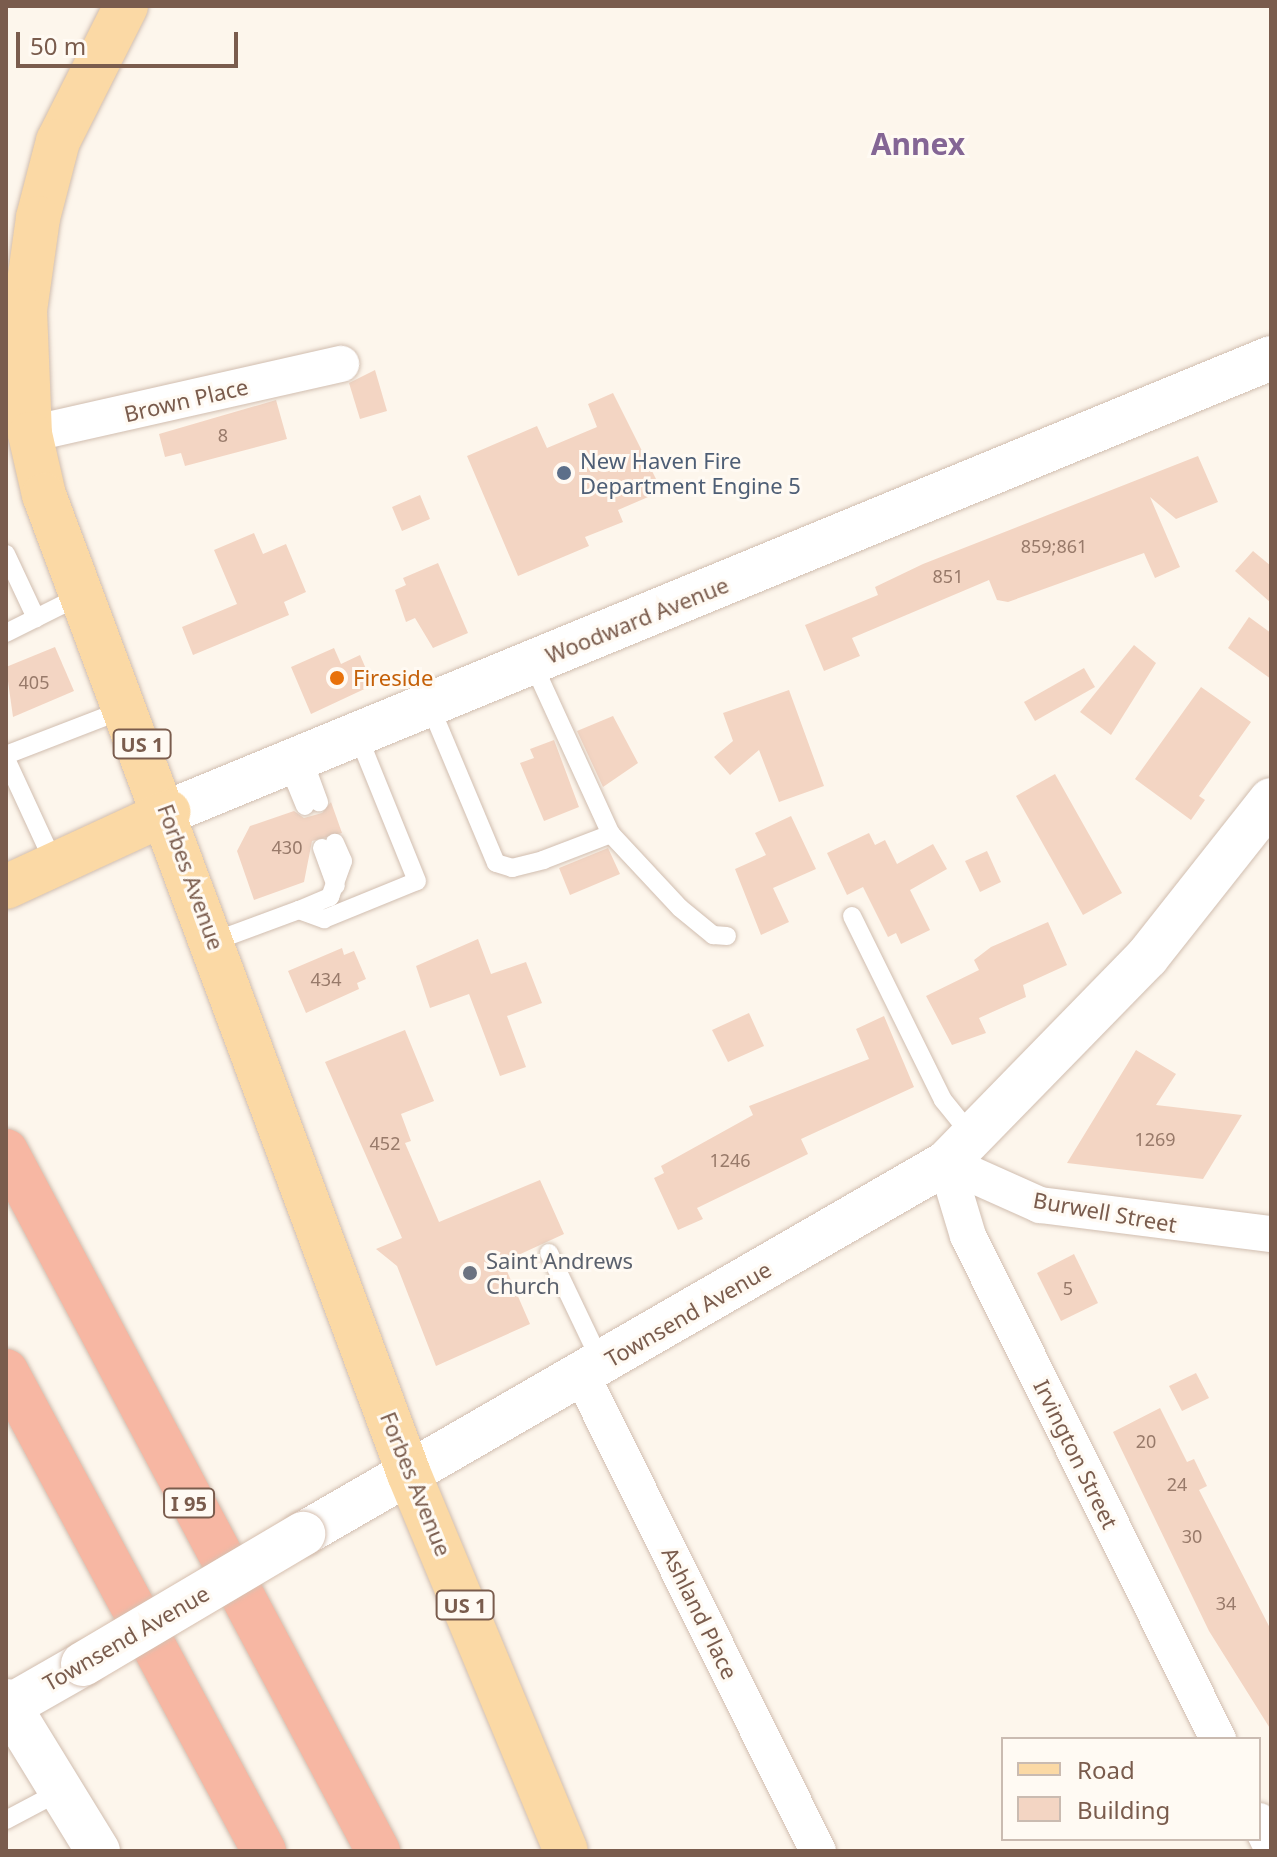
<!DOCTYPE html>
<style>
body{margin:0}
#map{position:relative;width:1277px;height:1857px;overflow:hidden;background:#fdf6ec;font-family:"Noto Sans",sans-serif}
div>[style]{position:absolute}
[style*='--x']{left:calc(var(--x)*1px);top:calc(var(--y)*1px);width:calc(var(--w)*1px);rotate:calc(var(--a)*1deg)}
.building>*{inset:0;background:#f3d5c3}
.roads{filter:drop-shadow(0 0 2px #d1beb0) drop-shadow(0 0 2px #d1beb0)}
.service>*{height:18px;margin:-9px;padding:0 9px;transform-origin:9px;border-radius:9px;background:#fff}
.minor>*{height:36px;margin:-18px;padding:0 18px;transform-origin:18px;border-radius:18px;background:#fff}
.secondary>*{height:44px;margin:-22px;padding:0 22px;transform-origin:22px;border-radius:22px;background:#fff}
.primary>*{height:44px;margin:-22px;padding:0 22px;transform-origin:22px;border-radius:22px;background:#fbd9a5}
.motorway>*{height:44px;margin:-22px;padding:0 22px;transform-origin:22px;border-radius:22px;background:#f7b7a3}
.bridges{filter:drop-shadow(0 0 2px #d6c0b0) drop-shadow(0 0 2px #d6c0b0)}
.secondary-bridge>*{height:44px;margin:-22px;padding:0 22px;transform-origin:22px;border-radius:22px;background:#fff}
.dots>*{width:22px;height:22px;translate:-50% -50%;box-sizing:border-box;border:4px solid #fffaf3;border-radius:50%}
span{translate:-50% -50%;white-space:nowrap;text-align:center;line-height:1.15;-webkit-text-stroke:6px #fffaf3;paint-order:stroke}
.number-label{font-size:18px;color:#987a6a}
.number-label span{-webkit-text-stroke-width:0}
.shield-label span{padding:2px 6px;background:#fffaf3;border:2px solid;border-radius:6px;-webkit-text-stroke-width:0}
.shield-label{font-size:20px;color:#7a5c4d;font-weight:700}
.street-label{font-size:22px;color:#7a5c4d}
.service-label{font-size:22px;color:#4e5e75}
.left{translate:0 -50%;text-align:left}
.food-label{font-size:22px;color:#c56008}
.worship-label{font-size:22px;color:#5b616d}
.district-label{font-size:30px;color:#846695;font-weight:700}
.frame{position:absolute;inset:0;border:8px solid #7a5c4d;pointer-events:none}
.legend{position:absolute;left:1001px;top:1737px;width:260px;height:104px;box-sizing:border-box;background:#fffaf3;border:2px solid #cabbb1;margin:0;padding:10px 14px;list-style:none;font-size:24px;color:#7a5c4d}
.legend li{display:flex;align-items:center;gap:16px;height:40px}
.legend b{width:40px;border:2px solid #cabbb1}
.scale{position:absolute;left:16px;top:32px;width:222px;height:36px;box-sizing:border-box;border:4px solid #7a5c4d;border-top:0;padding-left:10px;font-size:24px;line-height:28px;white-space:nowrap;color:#7a5c4d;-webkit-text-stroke:6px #fffaf3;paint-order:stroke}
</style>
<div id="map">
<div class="building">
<div style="clip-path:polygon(375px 370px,387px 411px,360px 419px,349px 383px)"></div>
<div style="clip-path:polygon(613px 393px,662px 491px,618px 510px,623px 522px,585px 537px,589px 546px,518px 576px,467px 456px,537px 426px,547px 448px,597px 427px,588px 404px)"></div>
<div style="clip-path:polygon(276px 400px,287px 439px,185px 466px,181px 453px,165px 457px,159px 434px)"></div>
<div style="clip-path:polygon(1198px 456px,1218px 502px,1176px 519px,1150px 497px,1180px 567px,1155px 578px,1144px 553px,1008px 602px,997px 600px,989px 580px,852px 638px,860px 656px,824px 671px,805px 625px,878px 595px,875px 587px,923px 564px)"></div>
<div style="clip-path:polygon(420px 495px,430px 519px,402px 531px,392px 507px)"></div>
<div style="clip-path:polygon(254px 533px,263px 554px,286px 544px,306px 592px,284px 602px,289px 615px,193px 655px,182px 627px,237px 604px,214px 550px)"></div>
<div style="clip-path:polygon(1253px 551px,1271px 566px,1271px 603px,1235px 571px)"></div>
<div style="clip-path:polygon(438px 563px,468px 633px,433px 648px,415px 618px,406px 622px,395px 590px,406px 585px,403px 578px)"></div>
<div style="clip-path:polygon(1249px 617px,1271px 633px,1271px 679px,1228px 648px)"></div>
<div style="clip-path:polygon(1134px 645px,1156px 663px,1111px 735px,1080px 712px)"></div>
<div style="clip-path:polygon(55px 647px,74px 691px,13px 717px,6px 667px)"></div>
<div style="clip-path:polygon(334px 648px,341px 664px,360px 655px,373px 685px,311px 714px,291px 667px)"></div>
<div style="clip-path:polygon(1084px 668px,1095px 687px,1035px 721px,1024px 702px)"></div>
<div style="clip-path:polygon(1201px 687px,1251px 722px,1199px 796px,1205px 800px,1191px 820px,1135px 779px)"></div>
<div style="clip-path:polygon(789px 690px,824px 786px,779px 802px,759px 750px,730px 775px,714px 757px,733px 741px,723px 713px)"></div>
<div style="clip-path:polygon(613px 716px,638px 763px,603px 787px,577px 731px)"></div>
<div style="clip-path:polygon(554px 740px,579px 807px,544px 821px,520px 763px,534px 758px,530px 749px)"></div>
<div style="clip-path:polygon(1055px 774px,1122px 893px,1083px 915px,1016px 796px)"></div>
<div style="clip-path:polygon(331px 802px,342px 833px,312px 841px,304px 882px,254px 900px,237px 851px,250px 826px,294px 811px,304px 818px,322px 813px)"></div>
<div style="clip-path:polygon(791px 816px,816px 869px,773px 888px,789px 922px,761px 935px,735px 869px,766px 855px,755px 833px)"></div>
<div style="clip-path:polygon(869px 833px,875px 845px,885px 840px,897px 864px,933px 844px,947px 869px,910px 890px,930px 930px,901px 944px,896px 933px,888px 937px,863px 887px,847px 895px,827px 853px)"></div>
<div style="clip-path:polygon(608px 848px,620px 874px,570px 895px,559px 868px)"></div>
<div style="clip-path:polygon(987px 851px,1001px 882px,980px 892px,965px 861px)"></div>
<div style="clip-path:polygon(1048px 922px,1067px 965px,1023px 985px,1026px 997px,979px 1018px,986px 1033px,952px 1045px,926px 996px,979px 970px,974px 960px,991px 947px)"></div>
<div style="clip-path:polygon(478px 939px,491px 974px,526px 962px,542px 1003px,507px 1016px,526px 1067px,500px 1076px,469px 994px,430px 1008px,416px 966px)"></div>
<div style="clip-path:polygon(342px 948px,344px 955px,354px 951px,366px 979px,357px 983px,359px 989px,306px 1013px,288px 971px)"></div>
<div style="clip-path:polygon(749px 1013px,764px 1046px,728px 1062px,712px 1030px)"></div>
<div style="clip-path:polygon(884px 1016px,914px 1087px,801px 1139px,808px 1154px,697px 1208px,703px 1219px,678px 1230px,654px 1178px,664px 1173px,661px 1166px,753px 1115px,749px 1106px,869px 1059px,856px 1029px)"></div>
<div style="clip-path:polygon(405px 1030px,434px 1101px,401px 1114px,411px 1141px,405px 1143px,439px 1222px,540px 1180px,564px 1234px,503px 1262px,530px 1324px,436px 1366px,397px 1266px,376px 1249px,402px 1238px,325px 1062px)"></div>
<div style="clip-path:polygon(1136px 1050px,1176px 1074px,1156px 1105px,1242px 1115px,1203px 1179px,1067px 1163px)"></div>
<div style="clip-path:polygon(1074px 1254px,1098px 1303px,1061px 1321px,1037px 1273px)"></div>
<div style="clip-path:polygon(1196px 1373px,1209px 1398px,1182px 1411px,1169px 1386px)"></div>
<div style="clip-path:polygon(1160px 1408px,1187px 1462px,1194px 1459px,1207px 1486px,1199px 1490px,1271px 1630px,1271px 1730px,1209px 1631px,1113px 1432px)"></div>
</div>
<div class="roads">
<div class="service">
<div style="--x:6;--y:554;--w:71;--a:64.9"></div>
<div style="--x:6;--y:633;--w:85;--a:-26.6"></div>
<div style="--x:533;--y:664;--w:187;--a:65.4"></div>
<div style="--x:611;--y:834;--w:101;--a:47"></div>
<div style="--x:680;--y:908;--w:43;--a:39.3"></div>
<div style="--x:713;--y:935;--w:14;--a:4"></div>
<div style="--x:430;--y:706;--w:170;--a:67.2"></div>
<div style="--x:496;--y:863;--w:17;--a:17"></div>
<div style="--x:512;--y:868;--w:32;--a:-14"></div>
<div style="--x:543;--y:860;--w:73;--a:-20.9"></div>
<div style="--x:6;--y:755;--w:128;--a:-21.1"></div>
<div style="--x:6;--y:759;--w:117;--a:65.2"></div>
<div style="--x:304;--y:761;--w:44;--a:69.9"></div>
<div style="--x:289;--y:767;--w:42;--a:67.7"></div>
<div style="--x:322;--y:848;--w:40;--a:69.8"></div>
<div style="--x:299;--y:910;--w:34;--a:-23"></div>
<div style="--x:330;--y:897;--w:38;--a:-70"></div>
<div style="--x:343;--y:861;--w:20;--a:-114"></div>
<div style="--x:852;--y:916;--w:205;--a:63.7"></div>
<div style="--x:943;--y:1100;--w:48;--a:51"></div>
<div style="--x:215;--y:941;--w:90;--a:-20.3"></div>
<div style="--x:299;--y:910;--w:27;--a:20"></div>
<div style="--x:324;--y:919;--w:100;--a:-22.2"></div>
<div style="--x:417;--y:881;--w:157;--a:-112.1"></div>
<div style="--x:549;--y:1253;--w:121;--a:64.5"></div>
<div style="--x:6;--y:1820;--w:62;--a:-27.8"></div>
</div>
<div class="minor">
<div style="--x:30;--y:434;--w:319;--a:-12.7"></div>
<div style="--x:946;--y:1163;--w:76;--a:73.2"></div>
<div style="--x:968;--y:1236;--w:562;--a:63.57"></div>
<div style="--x:946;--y:1163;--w:103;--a:24.1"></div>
<div style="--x:1040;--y:1205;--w:233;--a:7.2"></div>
<div style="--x:582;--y:1376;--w:530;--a:63.58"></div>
<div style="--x:1259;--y:1821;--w:28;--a:64"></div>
</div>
<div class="secondary">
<div style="--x:168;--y:812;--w:1193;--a:-22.37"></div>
<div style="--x:303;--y:1534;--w:742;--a:-29.98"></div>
<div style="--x:946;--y:1163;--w:288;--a:-45.7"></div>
<div style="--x:1147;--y:957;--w:200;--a:-51.7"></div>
<div style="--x:6;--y:1701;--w:176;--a:58.5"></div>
<div style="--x:6;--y:1708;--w:89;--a:-29.7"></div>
</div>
<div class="primary">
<div style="--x:126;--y:6;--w:151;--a:116.7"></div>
<div style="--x:58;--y:141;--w:80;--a:104.6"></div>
<div style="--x:38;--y:218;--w:93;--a:98"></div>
<div style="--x:25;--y:310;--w:124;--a:87.7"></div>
<div style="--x:30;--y:434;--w:63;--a:77.1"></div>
<div style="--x:44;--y:495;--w:1045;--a:69.55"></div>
<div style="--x:409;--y:1474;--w:408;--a:67.4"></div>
<div style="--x:6;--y:887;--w:179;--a:-24.8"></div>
</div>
<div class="motorway">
<div style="--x:6;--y:1151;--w:793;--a:62.01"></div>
<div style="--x:6;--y:1371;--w:545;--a:61.74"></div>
</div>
</div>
<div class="bridges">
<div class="secondary-bridge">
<div style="--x:83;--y:1664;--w:256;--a:-30.6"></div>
</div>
</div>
<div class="dots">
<div style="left:564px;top:473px;background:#5c6f8a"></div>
<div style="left:337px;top:678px;background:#e8710a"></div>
<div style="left:470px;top:1273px;background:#6b7280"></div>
</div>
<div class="number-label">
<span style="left:223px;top:435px">8</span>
<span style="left:1054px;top:546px">859;861</span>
<span style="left:948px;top:576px">851</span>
<span style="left:34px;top:682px">405</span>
<span style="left:287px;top:847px">430</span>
<span style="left:326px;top:979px">434</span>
<span style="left:1155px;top:1139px">1269</span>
<span style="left:385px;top:1143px">452</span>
<span style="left:730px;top:1160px">1246</span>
<span style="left:1068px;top:1288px">5</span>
<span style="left:1146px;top:1441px">20</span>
<span style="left:1177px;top:1484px">24</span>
<span style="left:1192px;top:1536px">30</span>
<span style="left:1226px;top:1603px">34</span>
</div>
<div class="shield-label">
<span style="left:142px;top:744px">US 1</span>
<span style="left:189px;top:1503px">I 95</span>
<span style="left:465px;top:1605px">US 1</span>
</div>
<div class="street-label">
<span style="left:186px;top:400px;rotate:-13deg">Brown Place</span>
<span style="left:637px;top:620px;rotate:-22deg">Woodward Avenue</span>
<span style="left:191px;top:877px;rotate:70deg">Forbes Avenue</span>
<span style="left:1105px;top:1212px;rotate:10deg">Burwell Street</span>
<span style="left:688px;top:1314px;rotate:-30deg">Townsend Avenue</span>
<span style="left:1076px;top:1454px;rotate:64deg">Irvington Street</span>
<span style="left:416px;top:1484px;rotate:68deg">Forbes Avenue</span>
<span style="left:700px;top:1613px;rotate:64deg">Ashland Place</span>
<span style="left:126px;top:1638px;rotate:-30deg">Townsend Avenue</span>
</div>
<div class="service-label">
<span class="left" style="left:580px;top:473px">New Haven Fire<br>Department Engine 5</span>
</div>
<div class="food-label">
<span class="left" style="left:353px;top:678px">Fireside</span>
</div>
<div class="worship-label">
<span class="left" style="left:486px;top:1273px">Saint Andrews<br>Church</span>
</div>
<div class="district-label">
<span style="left:918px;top:144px">Annex</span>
</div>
<div class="frame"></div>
<ul class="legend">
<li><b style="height:10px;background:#fbd9a5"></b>Road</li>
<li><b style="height:22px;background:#f3d5c3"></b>Building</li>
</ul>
<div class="scale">50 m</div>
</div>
